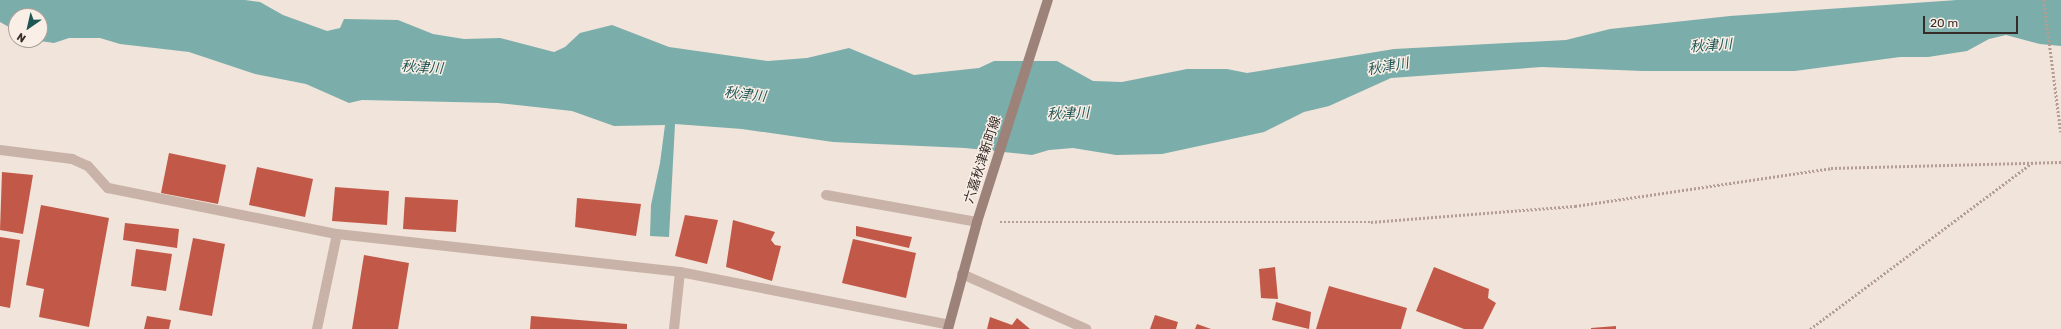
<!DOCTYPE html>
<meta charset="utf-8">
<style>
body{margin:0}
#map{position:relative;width:2061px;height:329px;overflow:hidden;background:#f1e4db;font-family:Rubik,"Noto Sans JP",sans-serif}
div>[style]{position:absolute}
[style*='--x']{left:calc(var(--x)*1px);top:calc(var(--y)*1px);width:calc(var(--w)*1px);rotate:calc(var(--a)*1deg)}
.water>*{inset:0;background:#7badaa}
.building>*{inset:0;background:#c25948}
.path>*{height:2.5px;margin-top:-1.25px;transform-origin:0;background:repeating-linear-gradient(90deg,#b49d92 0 2px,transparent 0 4px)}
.street>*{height:10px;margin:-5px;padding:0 5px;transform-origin:5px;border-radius:5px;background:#c9b3a8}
.secondary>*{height:10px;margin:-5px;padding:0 5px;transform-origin:5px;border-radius:5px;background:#9c8279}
span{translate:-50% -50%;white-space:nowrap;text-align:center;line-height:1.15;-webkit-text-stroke:3px #f9efe7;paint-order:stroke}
.street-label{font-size:13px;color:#362b28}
.water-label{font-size:14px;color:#1f5654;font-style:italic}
.north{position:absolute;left:8px;top:8px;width:40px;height:40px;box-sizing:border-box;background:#f9efe7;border:1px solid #aba19b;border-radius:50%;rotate:214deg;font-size:11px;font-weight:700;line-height:16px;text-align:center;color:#362b28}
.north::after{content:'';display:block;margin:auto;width:14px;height:18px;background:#1f5654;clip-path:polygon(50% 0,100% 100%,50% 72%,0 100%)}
.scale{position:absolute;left:1923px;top:16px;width:95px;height:18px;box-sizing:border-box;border:2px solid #362b28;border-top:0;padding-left:5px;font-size:12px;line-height:14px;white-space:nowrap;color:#362b28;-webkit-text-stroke:3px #f9efe7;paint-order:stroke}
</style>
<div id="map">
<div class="water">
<div style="clip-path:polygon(0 0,245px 0,260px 2px,283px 15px,327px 31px,340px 28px,344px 19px,398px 20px,433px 34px,464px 39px,500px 38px,554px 52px,565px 47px,580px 33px,612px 25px,669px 47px,768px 61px,807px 58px,849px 48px,914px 75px,979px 68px,994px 61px,1057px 61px,1093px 81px,1122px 82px,1187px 69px,1227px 69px,1247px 73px,1394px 49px,1566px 40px,1610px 29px,1730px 16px,1957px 0,2061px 0,2061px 46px,2040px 44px,2006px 35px,1989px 39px,1967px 51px,1928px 57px,1900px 57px,1795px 71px,1643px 71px,1542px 67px,1391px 78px,1329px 106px,1304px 112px,1264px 132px,1162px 154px,1116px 155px,1073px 148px,1049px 150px,1032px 155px,965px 148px,833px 142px,742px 129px,675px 124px,669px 237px,650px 236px,651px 205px,660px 163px,665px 125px,614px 126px,572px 111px,498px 103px,362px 100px,349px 103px,306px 84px,255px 74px,189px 52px,120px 44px,100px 38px,69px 38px,54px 43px,33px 40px,40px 40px,40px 16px,16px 16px,16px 31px,0 22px)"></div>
</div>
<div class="building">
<div style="clip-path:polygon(169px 153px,226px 165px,218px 204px,161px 193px)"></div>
<div style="clip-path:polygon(257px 167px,313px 179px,305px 217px,249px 205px)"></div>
<div style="clip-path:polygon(2px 172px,33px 175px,23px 234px,0 230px)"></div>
<div style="clip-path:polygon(335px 187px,389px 191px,387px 225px,332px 221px)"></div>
<div style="clip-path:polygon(405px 197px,458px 200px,456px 232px,403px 229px)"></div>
<div style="clip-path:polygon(577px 198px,641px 204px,636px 236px,575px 227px)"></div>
<div style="clip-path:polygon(41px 205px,109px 218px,89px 327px,39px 317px,44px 289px,26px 285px)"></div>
<div style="clip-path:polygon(685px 215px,718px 220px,707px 264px,675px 256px)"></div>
<div style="clip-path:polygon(733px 220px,775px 232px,771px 240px,775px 245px,781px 246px,772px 281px,726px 267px)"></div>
<div style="clip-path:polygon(125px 223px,179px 229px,177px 248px,123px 240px)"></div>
<div style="clip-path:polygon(856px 226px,912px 237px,909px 248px,856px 236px)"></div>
<div style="clip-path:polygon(0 237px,20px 240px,10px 308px,0 306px)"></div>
<div style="clip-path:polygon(193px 238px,225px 244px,212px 316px,179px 310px)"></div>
<div style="clip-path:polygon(853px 239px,916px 253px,906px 298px,842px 283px)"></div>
<div style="clip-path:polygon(136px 249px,172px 254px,166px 291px,131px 286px)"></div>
<div style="clip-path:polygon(364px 255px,409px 263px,398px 329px,352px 329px)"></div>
<div style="clip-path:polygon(1275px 267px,1278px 299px,1261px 298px,1259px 269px)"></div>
<div style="clip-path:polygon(1434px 267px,1489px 289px,1488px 298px,1496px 303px,1483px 329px,1464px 329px,1416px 311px)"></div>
<div style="clip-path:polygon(1329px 286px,1407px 308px,1401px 329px,1316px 329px)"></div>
<div style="clip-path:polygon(1276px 302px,1311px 312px,1309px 329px,1272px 320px)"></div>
<div style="clip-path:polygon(1155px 315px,1178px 322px,1176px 329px,1150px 329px)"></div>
<div style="clip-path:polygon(147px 316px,171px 320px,169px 329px,144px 329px)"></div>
<div style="clip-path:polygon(531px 316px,627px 324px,627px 329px,530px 329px)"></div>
<div style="clip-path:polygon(990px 317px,1012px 325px,1017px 318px,1030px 329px,987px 329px)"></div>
<div style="clip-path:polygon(1197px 324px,1211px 329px,1195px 329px)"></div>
<div style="clip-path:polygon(1616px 326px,1616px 329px,1591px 329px,1591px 328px)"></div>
</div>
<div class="path">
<div style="--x:2044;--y:0;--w:133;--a:82.7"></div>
<div style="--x:1000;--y:222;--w:371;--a:0"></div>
<div style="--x:1371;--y:222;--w:205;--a:-4.5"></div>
<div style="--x:1575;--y:206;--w:259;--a:-8.4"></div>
<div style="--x:1831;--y:168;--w:230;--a:-1.5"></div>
<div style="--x:1810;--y:329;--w:277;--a:-36.8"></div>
</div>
<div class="street">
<div style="--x:0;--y:150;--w:73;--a:7.1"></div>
<div style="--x:72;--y:159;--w:17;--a:24"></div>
<div style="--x:88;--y:166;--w:30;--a:48"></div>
<div style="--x:108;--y:188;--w:234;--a:11.4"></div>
<div style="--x:337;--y:234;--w:345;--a:6.3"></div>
<div style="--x:680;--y:272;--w:274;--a:11.1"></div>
<div style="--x:826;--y:195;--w:153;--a:10.1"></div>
<div style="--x:962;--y:274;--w:136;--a:23.9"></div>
<div style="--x:317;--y:329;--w:97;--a:-78.1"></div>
<div style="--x:674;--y:329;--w:57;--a:-84"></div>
</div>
<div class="secondary">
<div style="--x:948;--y:329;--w:111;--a:-74.8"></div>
<div style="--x:977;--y:222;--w:233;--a:-72.3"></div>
</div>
<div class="street-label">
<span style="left:983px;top:160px;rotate:-72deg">六嘉秋津新町線</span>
</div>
<div class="water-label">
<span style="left:1711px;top:46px;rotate:-4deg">秋津川</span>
<span style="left:1388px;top:67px;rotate:-10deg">秋津川</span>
<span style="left:422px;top:68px;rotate:3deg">秋津川</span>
<span style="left:745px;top:95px;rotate:6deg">秋津川</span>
<span style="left:1068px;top:114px;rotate:-2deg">秋津川</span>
</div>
<div class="north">N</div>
<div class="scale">20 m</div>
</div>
